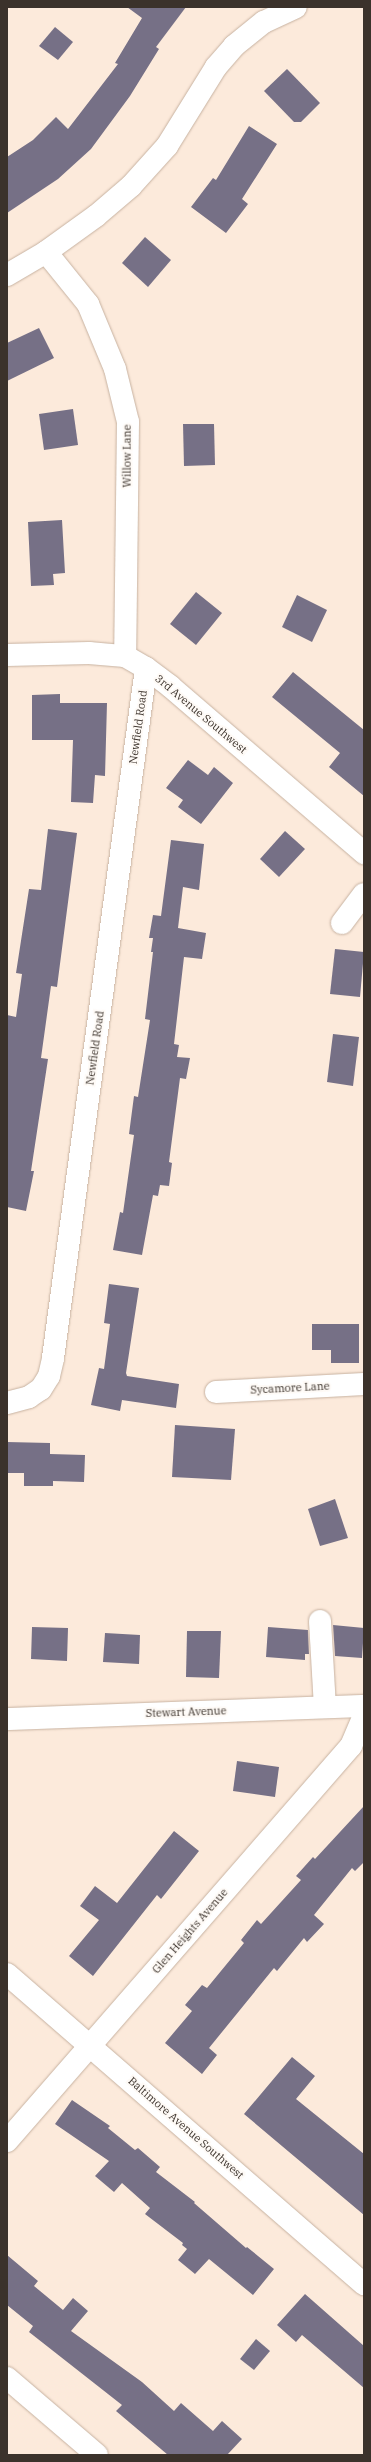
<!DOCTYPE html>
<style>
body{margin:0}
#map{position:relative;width:371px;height:2462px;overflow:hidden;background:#fceadb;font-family:"IBM Plex Serif",serif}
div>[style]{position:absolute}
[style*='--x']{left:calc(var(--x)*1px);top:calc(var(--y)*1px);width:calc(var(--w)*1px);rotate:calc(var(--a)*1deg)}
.building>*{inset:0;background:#767086}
.roads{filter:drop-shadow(0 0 1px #c7b2a1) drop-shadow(0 0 1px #c7b2a1)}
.minor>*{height:22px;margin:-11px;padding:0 11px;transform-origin:11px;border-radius:11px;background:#fff}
span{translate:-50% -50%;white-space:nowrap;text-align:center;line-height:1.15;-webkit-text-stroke:4px #fefaf6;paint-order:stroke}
.street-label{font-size:11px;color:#3b322b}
.frame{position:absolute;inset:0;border:8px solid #3b322b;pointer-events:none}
</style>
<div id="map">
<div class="building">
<div style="clip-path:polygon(127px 7px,186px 7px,156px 47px,159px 49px,130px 96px,91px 149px,58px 179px,7px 213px,7px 157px,33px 140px,56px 117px,68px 129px,118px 64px,115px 63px,142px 18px)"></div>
<div style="clip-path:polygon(55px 27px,73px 42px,58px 60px,39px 46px)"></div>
<div style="clip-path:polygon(287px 69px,320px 103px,301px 122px,294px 122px,264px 91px)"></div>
<div style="clip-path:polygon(249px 126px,277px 144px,242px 199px,248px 204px,226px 233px,191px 207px,213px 178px,216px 180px)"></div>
<div style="clip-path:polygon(145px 237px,171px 260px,148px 287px,122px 263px)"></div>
<div style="clip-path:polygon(39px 328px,54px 358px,7px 381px,7px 343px)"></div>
<div style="clip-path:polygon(73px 409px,78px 445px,44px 450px,39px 414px)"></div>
<div style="clip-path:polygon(183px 424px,214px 424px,215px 465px,184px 466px)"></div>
<div style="clip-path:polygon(62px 520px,65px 573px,53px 574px,54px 585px,31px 586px,28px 522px)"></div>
<div style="clip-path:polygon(196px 592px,222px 613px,196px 645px,170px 624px)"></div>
<div style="clip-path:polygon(297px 595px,327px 610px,312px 642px,282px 627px)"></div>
<div style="clip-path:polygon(293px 672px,364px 730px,364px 796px,329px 767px,340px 753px,272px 697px)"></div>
<div style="clip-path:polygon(60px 694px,60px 703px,107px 703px,105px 776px,95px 775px,93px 803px,71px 802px,73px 740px,32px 740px,32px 695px)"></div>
<div style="clip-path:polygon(188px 760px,208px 775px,214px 767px,233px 783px,201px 824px,178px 807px,183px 800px,166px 788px)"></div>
<div style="clip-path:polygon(48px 829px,77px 833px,57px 987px,51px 986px,41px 1058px,48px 1059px,31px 1171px,34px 1171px,26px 1211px,7px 1207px,7px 1015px,16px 1017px,22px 974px,16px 973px,29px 889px,41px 890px)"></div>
<div style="clip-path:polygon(285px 831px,305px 849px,279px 877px,260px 859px)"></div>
<div style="clip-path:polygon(171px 840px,204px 844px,199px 890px,183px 887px,178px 928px,206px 933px,202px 959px,184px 957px,174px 1044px,179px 1045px,177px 1057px,190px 1058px,186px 1079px,180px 1078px,169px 1162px,172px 1163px,169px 1186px,160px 1185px,158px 1196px,153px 1195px,142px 1255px,113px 1250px,120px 1212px,123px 1213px,134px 1135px,129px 1134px,134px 1096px,138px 1097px,150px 1020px,145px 1019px,153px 952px,151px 952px,153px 938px,149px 938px,153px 915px,161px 916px)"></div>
<div style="clip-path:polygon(335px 949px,364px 952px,360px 997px,330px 994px)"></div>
<div style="clip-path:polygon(333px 1034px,359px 1037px,353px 1086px,327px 1082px)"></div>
<div style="clip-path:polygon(109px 1284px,139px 1288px,126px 1373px,127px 1376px,179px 1384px,176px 1408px,122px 1400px,120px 1411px,91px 1405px,99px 1368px,104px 1369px,110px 1324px,104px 1323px)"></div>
<div style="clip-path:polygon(312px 1324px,359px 1324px,359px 1363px,331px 1363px,331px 1350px,312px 1350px)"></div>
<div style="clip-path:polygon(175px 1425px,235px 1429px,231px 1480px,172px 1477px)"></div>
<div style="clip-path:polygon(7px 1442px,50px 1443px,50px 1454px,85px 1455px,84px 1482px,53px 1481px,53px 1486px,24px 1486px,24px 1473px,7px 1473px)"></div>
<div style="clip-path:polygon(335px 1499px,348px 1538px,320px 1546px,308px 1509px)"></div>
<div style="clip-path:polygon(333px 1625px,364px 1628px,362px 1658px,335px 1656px)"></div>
<div style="clip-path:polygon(32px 1627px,68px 1628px,67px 1661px,31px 1659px)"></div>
<div style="clip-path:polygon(268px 1627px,308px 1630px,309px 1654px,305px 1654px,305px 1660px,266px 1657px)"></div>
<div style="clip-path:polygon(187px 1631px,221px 1631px,219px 1678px,186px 1677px)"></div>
<div style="clip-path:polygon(105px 1633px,140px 1635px,139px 1664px,103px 1662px)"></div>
<div style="clip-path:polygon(237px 1761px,279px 1767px,275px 1797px,233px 1791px)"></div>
<div style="clip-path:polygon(364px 1806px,364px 1862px,355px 1871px,352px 1868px,314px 1915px,324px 1924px,307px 1942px,304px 1938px,277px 1971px,274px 1968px,209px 2048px,217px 2055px,202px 2074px,165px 2043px,192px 2011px,185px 2005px,202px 1985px,207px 1988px,244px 1943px,241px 1940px,257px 1920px,261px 1924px,301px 1880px,296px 1876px,313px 1857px,315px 1859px)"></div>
<div style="clip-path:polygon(174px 1831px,199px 1851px,161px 1899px,157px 1895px,93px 1976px,69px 1956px,99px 1920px,80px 1906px,95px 1886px,117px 1903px)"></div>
<div style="clip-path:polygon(292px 2057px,315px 2076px,296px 2099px,364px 2154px,364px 2215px,244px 2114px)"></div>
<div style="clip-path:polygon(72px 2100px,110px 2126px,108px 2128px,135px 2150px,138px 2148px,160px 2167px,156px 2172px,195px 2202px,194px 2203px,246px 2248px,247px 2247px,274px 2269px,253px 2295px,209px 2259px,195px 2274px,178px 2260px,187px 2249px,182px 2245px,183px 2243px,145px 2214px,150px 2208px,122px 2183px,114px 2192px,95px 2176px,109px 2161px,55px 2124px)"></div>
<div style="clip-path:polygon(7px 2255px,38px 2281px,34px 2286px,63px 2310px,73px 2298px,88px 2311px,71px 2331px,142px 2382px,174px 2411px,181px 2403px,213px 2431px,222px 2421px,242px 2439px,227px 2455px,168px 2455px,116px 2411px,122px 2405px,29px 2332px,33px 2326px,7px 2305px)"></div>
<div style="clip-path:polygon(305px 2294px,364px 2346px,364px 2388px,302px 2335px,296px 2342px,277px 2325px)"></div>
<div style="clip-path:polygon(256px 2339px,270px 2351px,254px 2370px,240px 2359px)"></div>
</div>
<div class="roads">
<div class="minor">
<div style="--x:46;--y:252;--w:67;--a:51.1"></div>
<div style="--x:88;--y:304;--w:70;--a:67.4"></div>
<div style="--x:115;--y:369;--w:55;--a:76.2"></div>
<div style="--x:128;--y:422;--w:234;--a:90.7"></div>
<div style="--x:7;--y:275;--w:45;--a:-30.5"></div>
<div style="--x:46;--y:252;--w:62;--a:-35.8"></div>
<div style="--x:96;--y:216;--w:46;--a:-40.6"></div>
<div style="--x:131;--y:186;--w:54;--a:-48"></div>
<div style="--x:167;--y:146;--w:93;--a:-58.2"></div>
<div style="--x:216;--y:67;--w:28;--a:-49"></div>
<div style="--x:234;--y:46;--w:38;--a:-39"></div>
<div style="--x:264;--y:22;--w:35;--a:-25"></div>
<div style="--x:7;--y:655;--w:82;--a:-1.4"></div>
<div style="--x:89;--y:653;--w:36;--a:5"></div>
<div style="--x:125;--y:656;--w:24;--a:30"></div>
<div style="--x:146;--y:668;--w:31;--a:37"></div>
<div style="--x:171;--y:687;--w:255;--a:40.7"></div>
<div style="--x:342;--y:923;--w:36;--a:-53"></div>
<div style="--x:216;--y:1392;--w:148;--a:-3.1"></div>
<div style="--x:7;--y:1403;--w:23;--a:-15"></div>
<div style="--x:29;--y:1397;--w:14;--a:-34"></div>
<div style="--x:41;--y:1389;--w:15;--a:-58"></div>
<div style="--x:49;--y:1376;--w:18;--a:-77"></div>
<div style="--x:53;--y:1358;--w:696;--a:-82.32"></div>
<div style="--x:320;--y:1621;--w:86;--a:86.7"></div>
<div style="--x:7;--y:1719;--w:357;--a:-2.1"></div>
<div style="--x:7;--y:1974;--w:473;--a:41"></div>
<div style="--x:7;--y:2141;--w:524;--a:-48.95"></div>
<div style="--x:351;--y:1746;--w:34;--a:-67"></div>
<div style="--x:7;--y:2378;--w:118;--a:40.5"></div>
</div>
</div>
<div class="street-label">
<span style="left:127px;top:456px;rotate:-90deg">Willow Lane</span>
<span style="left:201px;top:714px;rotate:40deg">3rd Avenue Southwest</span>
<span style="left:138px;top:727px;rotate:-82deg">Newfield Road</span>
<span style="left:95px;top:1048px;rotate:-82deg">Newfield Road</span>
<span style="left:290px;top:1388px;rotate:-3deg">Sycamore Lane</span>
<span style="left:186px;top:1712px;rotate:-2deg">Stewart Avenue</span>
<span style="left:190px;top:1931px;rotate:-49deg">Glen Heights Avenue</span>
<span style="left:186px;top:2128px;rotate:41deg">Baltimore Avenue Southwest</span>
</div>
<div class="frame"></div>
</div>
